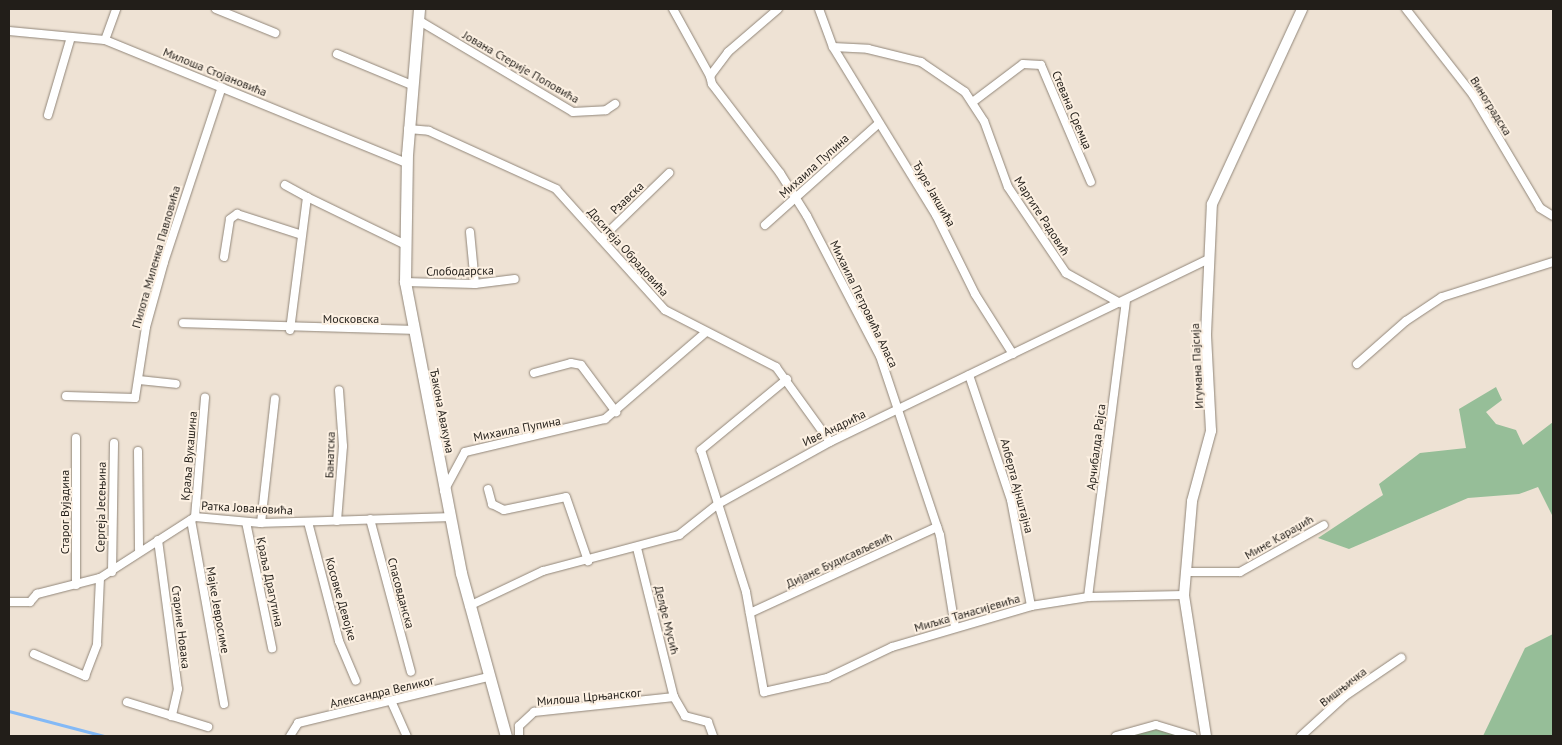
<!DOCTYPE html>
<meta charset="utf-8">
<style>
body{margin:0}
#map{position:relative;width:1562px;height:745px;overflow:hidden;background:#eee2d4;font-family:"PT Sans",sans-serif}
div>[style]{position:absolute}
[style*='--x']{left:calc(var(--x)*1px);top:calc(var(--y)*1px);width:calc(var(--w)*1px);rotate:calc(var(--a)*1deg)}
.green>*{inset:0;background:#96be98}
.stream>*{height:2.5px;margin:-1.25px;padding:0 1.25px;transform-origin:1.25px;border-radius:1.25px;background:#83b9f6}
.roads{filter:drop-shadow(0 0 1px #918679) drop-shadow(0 0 1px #918679)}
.minor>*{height:8px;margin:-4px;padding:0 4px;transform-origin:4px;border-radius:4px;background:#fff}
.tertiary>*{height:10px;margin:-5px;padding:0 5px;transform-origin:5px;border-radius:5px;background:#fff}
.secondary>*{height:11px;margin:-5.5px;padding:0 5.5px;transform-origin:5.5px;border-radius:5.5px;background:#fff}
span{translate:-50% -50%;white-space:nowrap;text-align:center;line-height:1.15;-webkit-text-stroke:4px #fcf0e2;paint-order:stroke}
.street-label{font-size:12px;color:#221e19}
.frame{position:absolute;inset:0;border:10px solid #221e19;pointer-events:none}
</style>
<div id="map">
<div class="green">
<div style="clip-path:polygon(1496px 387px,1502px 400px,1486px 412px,1496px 424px,1516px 430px,1523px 445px,1553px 422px,1553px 517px,1538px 487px,1519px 494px,1468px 498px,1349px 549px,1318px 538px,1383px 495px,1379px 484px,1420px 453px,1466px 448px,1459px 409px)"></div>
<div style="clip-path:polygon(1553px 634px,1553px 736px,1483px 736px,1525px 648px)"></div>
<div style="clip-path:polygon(1156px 725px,1192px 736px,1116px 736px)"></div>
</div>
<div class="stream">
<div style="--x:9;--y:711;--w:98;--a:14.7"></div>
</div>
<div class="roads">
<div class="minor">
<div style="--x:216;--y:9;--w:64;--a:22.1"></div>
<div style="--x:673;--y:9;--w:77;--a:61.1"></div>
<div style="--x:819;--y:9;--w:40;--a:69.8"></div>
<div style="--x:833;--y:47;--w:35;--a:3"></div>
<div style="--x:868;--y:49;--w:55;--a:13.8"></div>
<div style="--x:921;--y:62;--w:53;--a:34.3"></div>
<div style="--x:965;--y:92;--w:35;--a:57"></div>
<div style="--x:984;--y:121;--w:70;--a:70"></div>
<div style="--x:1008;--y:187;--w:104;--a:56"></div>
<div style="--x:1066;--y:273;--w:62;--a:29.1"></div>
<div style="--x:1406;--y:9;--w:109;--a:52.1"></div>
<div style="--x:1473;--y:95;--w:131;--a:59.3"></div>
<div style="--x:1540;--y:208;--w:15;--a:32"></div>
<div style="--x:418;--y:20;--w:180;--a:30.7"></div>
<div style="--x:573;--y:112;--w:33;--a:-3"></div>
<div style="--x:606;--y:110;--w:11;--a:-34"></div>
<div style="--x:9;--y:31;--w:96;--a:5.4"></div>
<div style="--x:105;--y:40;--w:325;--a:22.2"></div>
<div style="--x:105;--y:40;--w:33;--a:-70"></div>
<div style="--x:833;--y:47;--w:197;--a:58.5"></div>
<div style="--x:936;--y:215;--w:88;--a:63.7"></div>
<div style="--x:975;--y:294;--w:71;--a:57.7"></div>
<div style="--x:337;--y:54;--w:81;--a:22.5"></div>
<div style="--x:710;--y:76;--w:8;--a:76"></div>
<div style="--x:712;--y:84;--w:112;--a:52.6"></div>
<div style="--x:780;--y:173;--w:51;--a:57.9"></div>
<div style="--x:807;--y:216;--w:158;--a:62.5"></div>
<div style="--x:880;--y:356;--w:189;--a:71.5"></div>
<div style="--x:940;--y:535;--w:93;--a:80.7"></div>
<div style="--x:710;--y:76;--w:30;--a:-53"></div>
<div style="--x:728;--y:52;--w:66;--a:-40.7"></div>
<div style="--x:974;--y:101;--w:61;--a:-37.1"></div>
<div style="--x:1023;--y:64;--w:18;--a:3"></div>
<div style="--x:1041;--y:65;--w:127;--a:66.9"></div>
<div style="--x:48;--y:115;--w:81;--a:-73.6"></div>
<div style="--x:408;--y:129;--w:21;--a:5"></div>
<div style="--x:429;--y:131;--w:140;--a:24.5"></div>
<div style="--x:556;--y:189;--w:163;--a:48"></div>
<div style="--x:665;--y:310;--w:125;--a:27.2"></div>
<div style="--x:776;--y:367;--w:92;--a:54.2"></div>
<div style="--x:285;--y:185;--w:25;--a:29"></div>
<div style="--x:765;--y:225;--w:152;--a:-41.8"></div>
<div style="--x:470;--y:232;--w:52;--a:84.5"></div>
<div style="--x:601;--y:239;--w:95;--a:-44.1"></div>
<div style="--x:224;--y:257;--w:38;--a:-81"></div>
<div style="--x:230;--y:219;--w:9;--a:-36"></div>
<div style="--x:237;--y:214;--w:68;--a:17.9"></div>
<div style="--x:405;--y:282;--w:70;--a:1.6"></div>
<div style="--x:475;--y:284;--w:40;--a:-7.1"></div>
<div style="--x:183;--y:323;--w:230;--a:1.7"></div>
<div style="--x:290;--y:330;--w:134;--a:-82.7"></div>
<div style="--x:307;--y:197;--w:108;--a:25.9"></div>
<div style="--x:1357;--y:364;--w:65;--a:-41.3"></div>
<div style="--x:1406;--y:321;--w:43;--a:-33.7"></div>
<div style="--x:1442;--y:297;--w:116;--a:-17.5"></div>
<div style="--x:534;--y:373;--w:38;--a:-15"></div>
<div style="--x:571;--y:363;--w:10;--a:11"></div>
<div style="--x:581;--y:365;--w:59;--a:53.3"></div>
<div style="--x:969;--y:375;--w:132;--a:71.4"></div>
<div style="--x:1011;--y:500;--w:108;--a:79.3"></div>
<div style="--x:787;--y:379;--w:112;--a:140.5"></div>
<div style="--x:701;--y:450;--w:149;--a:72.4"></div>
<div style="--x:746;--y:592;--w:102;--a:79.8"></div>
<div style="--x:764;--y:692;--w:65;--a:-12.5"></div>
<div style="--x:827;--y:678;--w:72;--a:-25.5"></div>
<div style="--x:892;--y:647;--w:145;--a:-16.4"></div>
<div style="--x:1031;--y:606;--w:58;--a:-9"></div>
<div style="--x:1088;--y:597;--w:96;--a:-1.2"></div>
<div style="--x:139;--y:380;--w:37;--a:6"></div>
<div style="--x:66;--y:396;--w:69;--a:1.7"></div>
<div style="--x:135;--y:398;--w:72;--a:-81.2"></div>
<div style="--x:146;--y:327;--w:67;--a:-74.5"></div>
<div style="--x:164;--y:262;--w:184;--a:-71.7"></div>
<div style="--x:138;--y:451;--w:100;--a:89.4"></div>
<div style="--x:488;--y:489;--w:16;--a:75"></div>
<div style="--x:492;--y:504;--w:13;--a:27"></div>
<div style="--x:504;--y:510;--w:63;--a:-11.8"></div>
<div style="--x:566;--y:497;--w:68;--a:71"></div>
<div style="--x:444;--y:491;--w:44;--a:-61.7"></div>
<div style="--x:465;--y:452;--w:144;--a:-13.3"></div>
<div style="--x:605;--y:419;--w:132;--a:-40.7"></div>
<div style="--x:195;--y:517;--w:120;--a:-85.2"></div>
<div style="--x:370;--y:519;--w:158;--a:75"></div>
<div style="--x:191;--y:520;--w:187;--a:79.8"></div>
<div style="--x:337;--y:521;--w:75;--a:-85.4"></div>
<div style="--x:343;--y:446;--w:56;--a:-94.1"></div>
<div style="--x:246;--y:522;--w:129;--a:78.3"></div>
<div style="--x:308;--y:522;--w:123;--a:75.4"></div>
<div style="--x:339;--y:641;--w:43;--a:67"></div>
<div style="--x:261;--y:523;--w:125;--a:-83.6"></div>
<div style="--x:158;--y:540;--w:150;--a:82.4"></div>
<div style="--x:178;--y:689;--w:28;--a:103"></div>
<div style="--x:637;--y:548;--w:154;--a:76.1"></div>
<div style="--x:112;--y:572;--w:129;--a:-89.1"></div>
<div style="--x:1186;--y:572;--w:54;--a:0"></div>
<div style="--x:1240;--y:572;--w:96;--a:-29.2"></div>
<div style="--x:76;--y:585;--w:147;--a:-90"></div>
<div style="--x:1088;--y:597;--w:298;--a:-82.7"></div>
<div style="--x:9;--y:602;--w:21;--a:0"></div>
<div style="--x:30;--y:602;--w:11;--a:-49"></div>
<div style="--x:37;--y:594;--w:65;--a:-14.3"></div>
<div style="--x:100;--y:578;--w:113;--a:-32.7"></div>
<div style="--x:195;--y:517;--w:66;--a:5.2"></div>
<div style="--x:261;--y:523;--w:188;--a:-1.8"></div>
<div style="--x:469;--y:606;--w:82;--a:-25.3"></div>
<div style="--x:543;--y:571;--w:141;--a:-14.8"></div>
<div style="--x:679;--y:535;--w:50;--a:-38.5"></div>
<div style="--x:718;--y:504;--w:128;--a:-29"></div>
<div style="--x:830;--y:442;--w:421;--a:-25.8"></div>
<div style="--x:750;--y:613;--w:206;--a:-24.7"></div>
<div style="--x:34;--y:654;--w:56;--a:23.3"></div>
<div style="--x:85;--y:676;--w:34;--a:-69"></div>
<div style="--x:97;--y:644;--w:66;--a:-87.4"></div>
<div style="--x:674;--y:697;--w:22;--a:60"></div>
<div style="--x:685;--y:716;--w:24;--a:15"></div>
<div style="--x:708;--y:722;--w:15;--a:70"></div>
<div style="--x:127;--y:702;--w:85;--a:17.2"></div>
<div style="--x:392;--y:703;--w:36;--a:66"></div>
<div style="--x:290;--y:736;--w:15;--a:-58"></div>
<div style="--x:298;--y:723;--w:195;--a:-13.6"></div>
<div style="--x:519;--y:736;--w:10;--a:-90"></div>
<div style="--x:519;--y:726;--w:21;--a:-43"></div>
<div style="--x:534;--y:712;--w:141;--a:-6.1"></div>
<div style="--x:1116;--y:736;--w:41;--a:-15.4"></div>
<div style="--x:1156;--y:725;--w:38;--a:17"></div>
<div style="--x:1301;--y:736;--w:59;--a:-42.3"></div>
<div style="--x:1345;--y:696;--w:68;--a:-34.2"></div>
</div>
<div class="tertiary">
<div style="--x:1206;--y:736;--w:143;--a:-98.9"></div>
<div style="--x:1184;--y:595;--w:94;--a:-85.1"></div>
<div style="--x:1192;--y:501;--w:73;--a:-74.8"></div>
<div style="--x:1211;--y:431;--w:97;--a:-93"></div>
<div style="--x:1206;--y:334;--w:130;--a:-87.4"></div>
<div style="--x:1212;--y:204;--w:215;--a:-65.2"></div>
</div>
<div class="secondary">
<div style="--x:419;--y:9;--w:145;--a:94.7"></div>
<div style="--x:407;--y:154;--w:128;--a:90.9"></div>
<div style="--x:405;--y:282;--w:296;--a:79.1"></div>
<div style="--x:461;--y:573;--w:169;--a:74.6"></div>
</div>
</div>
<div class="street-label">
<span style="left:521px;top:67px;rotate:30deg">Јована Стерије Поповића</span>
<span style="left:215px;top:72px;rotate:22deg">Милоша Стојановића</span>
<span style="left:1491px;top:106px;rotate:58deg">Виноградска</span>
<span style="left:1072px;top:110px;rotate:67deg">Стевана Сремца</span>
<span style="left:814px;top:166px;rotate:-42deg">Михаила Пупина</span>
<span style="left:934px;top:194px;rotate:60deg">Ђуре Јакшића</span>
<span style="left:627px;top:198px;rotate:-44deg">Рзавска</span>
<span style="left:1042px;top:216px;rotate:57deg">Маргите Радовић</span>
<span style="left:628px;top:252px;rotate:48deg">Доситеја Обрадовића</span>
<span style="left:156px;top:257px;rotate:-74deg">Пилота Миленка Павловића</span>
<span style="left:460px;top:271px;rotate:-1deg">Слободарска</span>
<span style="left:864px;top:304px;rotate:64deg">Михаила Петровића Аласа</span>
<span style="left:351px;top:319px">Московска</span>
<span style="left:1197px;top:366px;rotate:-93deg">Игумана Пајсија</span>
<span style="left:442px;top:411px;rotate:79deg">Ђакона Авакума</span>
<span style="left:834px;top:428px;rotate:-26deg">Иве Андрића</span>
<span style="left:517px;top:429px;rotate:-11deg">Михаила Пупина</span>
<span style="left:1096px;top:447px;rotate:-83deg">Арчибалда Рајса</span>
<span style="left:330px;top:455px;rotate:-88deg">Банатска</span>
<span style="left:189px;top:456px;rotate:-85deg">Краља Вукашина</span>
<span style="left:1017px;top:486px;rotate:75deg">Алберта Ајнштајна</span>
<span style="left:101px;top:507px;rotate:-89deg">Сергеја Јесењина</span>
<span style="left:247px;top:508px;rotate:3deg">Ратка Јовановића</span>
<span style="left:65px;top:512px;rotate:-90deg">Старог Вујадина</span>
<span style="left:1279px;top:537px;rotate:-30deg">Мине Караџић</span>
<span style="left:839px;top:560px;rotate:-25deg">Дијане Будисављевић</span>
<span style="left:270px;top:582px;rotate:78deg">Краља Драгутина</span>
<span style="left:401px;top:593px;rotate:75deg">Спасовданска</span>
<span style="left:341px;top:599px;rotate:74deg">Косовке Девојке</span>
<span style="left:218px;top:610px;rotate:80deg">Мајке Јевросиме</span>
<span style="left:967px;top:613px;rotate:-16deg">Миљка Танасијевића</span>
<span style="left:667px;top:620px;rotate:76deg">Делфе Мусић</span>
<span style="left:181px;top:627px;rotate:83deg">Старине Новака</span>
<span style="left:1343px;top:687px;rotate:-38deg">Вишњичка</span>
<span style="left:382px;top:692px;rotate:-13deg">Александра Великог</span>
<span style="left:589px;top:697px;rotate:-5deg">Милоша Црњанског</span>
</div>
<div class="frame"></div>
</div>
